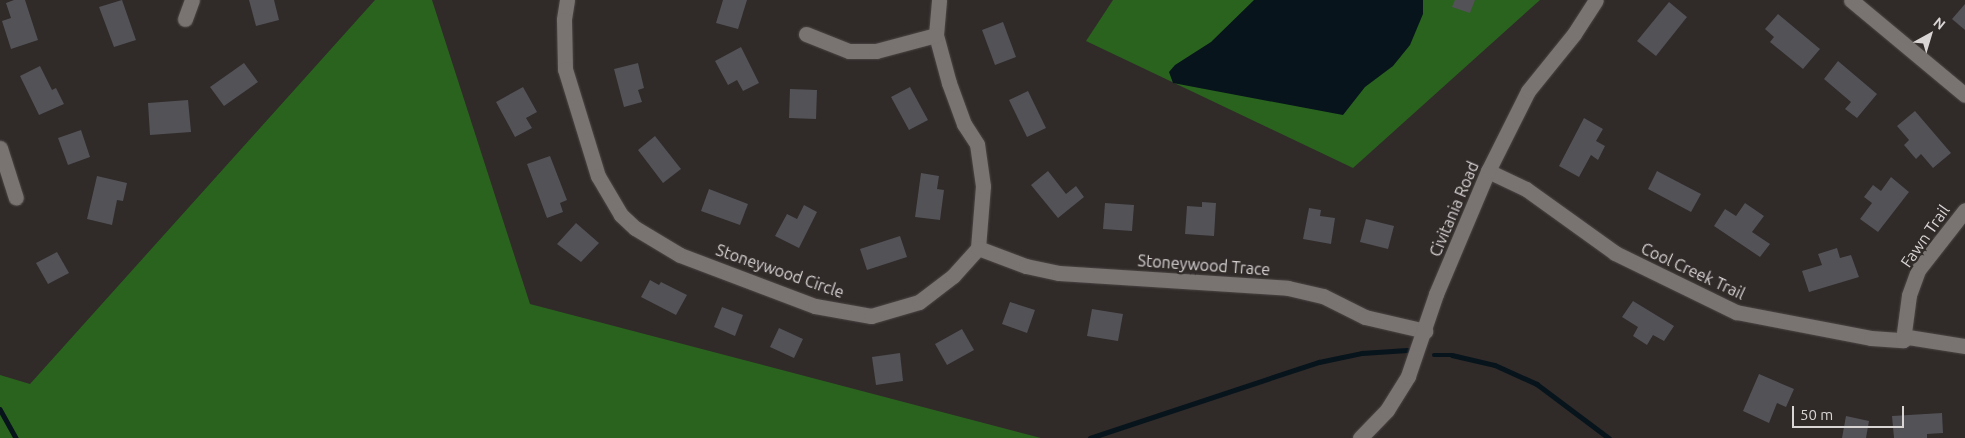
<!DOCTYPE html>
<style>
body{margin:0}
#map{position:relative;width:1965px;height:438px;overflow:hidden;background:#302a29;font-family:Ubuntu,sans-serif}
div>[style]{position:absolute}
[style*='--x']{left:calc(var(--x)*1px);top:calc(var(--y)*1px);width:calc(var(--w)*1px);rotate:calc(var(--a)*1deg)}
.forest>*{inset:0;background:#2a631e}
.water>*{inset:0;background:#07141b}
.stream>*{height:4.5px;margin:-2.25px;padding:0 2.25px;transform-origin:2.25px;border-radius:2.25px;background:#07141b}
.building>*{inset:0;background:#525257}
.roads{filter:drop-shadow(0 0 1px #4a4544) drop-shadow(0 0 1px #4a4544)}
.minor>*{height:15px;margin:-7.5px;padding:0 7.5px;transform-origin:7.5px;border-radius:7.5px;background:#797371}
span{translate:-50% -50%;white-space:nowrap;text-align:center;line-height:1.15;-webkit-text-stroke:4.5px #302a29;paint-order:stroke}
.street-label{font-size:16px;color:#d8d5d4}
.north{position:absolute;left:1905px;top:10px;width:50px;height:50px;-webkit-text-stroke:4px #302a29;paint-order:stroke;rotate:39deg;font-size:14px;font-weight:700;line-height:20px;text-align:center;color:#d8d5d4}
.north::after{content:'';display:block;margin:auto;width:18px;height:22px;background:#d8d5d4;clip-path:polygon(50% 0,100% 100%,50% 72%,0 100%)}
.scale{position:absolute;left:1792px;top:406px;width:112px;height:22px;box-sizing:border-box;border:2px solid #d8d5d4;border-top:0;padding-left:6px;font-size:15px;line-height:18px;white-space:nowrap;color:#d8d5d4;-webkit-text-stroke:4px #302a29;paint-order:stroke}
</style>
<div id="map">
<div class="forest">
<div style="clip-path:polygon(375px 0,432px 0,530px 304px,1041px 438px,0 438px,0 375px,30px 384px)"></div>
<div style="clip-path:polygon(1113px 0,1540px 0,1353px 168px,1086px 41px)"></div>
</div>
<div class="water">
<div style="clip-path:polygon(1254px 0,1423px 0,1423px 14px,1410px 45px,1393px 66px,1365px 87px,1343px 115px,1173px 83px,1169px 72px,1175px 65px,1211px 42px)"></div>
</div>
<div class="stream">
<div style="--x:1434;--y:355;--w:18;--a:0"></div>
<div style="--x:1452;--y:355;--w:44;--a:13.1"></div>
<div style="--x:1495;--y:365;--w:46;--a:24.3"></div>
<div style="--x:1537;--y:384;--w:90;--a:36.9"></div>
<div style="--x:0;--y:409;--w:33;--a:61"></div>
<div style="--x:1090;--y:438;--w:241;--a:-18.4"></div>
<div style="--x:1319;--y:362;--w:44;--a:-11.8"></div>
<div style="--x:1362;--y:353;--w:45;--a:-3.8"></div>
</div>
<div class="building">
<div style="clip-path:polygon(14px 0,25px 0,38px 40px,11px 49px,2px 21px,11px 18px,6px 3px)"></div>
<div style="clip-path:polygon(122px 0,136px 40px,114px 47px,99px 7px)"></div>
<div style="clip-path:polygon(249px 0,274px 0,279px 20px,256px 26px)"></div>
<div style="clip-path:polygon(723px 0,747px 0,738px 29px,716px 23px)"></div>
<div style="clip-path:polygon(1455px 0,1475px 0,1470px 13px,1452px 7px)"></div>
<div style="clip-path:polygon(1669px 2px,1687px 17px,1656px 56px,1637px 41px)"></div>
<div style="clip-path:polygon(1965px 4px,1965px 30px,1952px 19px)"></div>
<div style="clip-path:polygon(1778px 14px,1820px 49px,1803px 69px,1770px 42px,1774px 37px,1765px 29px)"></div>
<div style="clip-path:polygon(1003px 22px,1016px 57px,995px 65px,982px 30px)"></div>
<div style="clip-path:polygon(741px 47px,759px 83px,743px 91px,737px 80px,728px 85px,715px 61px)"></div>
<div style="clip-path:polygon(1838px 61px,1877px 94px,1857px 118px,1845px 109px,1851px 102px,1824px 79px)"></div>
<div style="clip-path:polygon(244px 63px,258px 82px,224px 106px,210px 87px)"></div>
<div style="clip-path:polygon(638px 63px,644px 88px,638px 90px,642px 102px,624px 107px,614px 69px)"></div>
<div style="clip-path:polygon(40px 66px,52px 90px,56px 88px,64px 104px,39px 115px,20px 76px)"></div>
<div style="clip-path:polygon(523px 87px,537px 112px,526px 118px,532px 128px,515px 137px,496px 102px)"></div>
<div style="clip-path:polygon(910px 87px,928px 120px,909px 130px,891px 97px)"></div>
<div style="clip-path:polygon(790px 89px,817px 90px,816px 119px,789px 118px)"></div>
<div style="clip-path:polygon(1028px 91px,1046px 128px,1027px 137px,1009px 100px)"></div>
<div style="clip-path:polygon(188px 100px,191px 132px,150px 135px,148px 103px)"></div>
<div style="clip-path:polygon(1915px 111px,1951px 153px,1933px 168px,1921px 154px,1916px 159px,1904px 145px,1909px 140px,1897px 126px)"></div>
<div style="clip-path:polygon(1584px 118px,1603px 129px,1596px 141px,1605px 146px,1598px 160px,1591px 155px,1579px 177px,1559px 166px)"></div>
<div style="clip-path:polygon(81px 130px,90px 157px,68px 165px,58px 138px)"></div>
<div style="clip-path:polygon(655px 136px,681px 169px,663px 183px,638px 150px)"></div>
<div style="clip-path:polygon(550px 156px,567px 200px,560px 203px,563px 212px,547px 218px,527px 164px)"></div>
<div style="clip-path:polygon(1048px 171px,1066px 194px,1076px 186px,1084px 197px,1058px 218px,1031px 185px)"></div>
<div style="clip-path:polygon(1657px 171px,1701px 194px,1691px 212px,1648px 189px)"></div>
<div style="clip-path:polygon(921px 173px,939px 176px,937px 189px,944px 190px,940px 220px,915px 217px)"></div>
<div style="clip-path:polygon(97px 176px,127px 183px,123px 201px,117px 200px,112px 225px,87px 219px)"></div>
<div style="clip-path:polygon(1891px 177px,1909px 192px,1878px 232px,1860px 219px,1872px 203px,1864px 197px,1873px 185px,1881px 191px)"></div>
<div style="clip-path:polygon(709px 189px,748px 204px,740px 225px,701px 211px)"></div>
<div style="clip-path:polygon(1202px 202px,1216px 203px,1214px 236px,1185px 234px,1187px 206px,1202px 207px)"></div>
<div style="clip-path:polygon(1105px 203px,1134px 205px,1132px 231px,1103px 229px)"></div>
<div style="clip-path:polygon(1745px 203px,1764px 216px,1752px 232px,1770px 244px,1760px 257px,1714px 226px,1725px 209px,1736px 216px)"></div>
<div style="clip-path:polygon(804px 205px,817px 212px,799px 248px,775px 236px,787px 214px,797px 219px)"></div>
<div style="clip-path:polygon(1309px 208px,1321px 210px,1320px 216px,1335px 218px,1331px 244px,1303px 239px)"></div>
<div style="clip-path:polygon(1366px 219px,1394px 226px,1388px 249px,1360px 242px)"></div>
<div style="clip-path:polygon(576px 223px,599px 243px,581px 262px,557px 244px)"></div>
<div style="clip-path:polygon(900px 236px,907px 257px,867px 270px,860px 249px)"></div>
<div style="clip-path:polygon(1837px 248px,1840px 258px,1851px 255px,1859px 277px,1809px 292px,1802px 271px,1822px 265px,1818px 254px)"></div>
<div style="clip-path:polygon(57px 252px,69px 273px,48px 284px,36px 263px)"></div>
<div style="clip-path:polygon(650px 280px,659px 285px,661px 282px,687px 295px,676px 315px,641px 297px)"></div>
<div style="clip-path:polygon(1633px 301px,1674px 326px,1664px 341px,1653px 335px,1647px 345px,1633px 336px,1638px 327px,1622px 317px)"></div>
<div style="clip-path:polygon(1010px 302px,1035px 310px,1027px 333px,1002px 324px)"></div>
<div style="clip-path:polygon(722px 307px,743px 315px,735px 336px,714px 327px)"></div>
<div style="clip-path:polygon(1092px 309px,1123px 314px,1118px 341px,1087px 336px)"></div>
<div style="clip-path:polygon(779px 328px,803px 339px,794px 358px,770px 347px)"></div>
<div style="clip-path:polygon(962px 329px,974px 350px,947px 365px,935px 344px)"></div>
<div style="clip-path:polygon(900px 353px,903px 381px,876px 385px,872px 357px)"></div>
<div style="clip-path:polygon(1759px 374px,1794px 389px,1786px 407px,1777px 403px,1769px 423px,1743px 411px)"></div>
<div style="clip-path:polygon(1942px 413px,1943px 433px,1927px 434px,1927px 438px,1894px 438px,1892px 416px)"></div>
<div style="clip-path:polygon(1846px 416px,1869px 421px,1866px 438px,1842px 438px)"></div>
</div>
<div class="roads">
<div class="minor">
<div style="--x:567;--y:0;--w:20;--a:99"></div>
<div style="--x:564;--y:20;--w:49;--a:88.8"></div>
<div style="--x:565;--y:69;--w:112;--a:72.9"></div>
<div style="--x:598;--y:176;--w:45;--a:59.5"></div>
<div style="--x:621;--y:215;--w:19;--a:43"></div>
<div style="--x:635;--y:228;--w:52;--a:31"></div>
<div style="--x:680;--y:255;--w:144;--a:20.7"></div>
<div style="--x:815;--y:306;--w:57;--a:10.1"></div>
<div style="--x:871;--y:316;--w:50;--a:-16.3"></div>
<div style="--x:919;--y:302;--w:43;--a:-37.4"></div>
<div style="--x:953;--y:276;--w:38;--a:-48"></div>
<div style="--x:978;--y:248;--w:62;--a:-85.4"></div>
<div style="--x:983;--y:186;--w:42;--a:-98.1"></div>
<div style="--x:977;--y:144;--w:24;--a:-123"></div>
<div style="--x:964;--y:124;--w:44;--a:-110.1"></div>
<div style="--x:949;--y:83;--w:50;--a:-105.2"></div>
<div style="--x:936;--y:35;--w:35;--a:-85"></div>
<div style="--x:1851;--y:0;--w:148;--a:39.8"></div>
<div style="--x:185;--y:19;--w:20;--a:-70"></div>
<div style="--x:806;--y:34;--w:46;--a:21.6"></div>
<div style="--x:849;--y:51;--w:27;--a:0"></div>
<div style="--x:876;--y:51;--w:62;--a:-14.9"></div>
<div style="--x:0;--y:148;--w:52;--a:72.3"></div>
<div style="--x:1488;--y:171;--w:42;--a:25.3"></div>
<div style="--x:1526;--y:189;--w:110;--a:35.7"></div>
<div style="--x:1615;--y:253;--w:135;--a:26"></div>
<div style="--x:1736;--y:312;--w:137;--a:10.9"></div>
<div style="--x:1871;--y:338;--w:32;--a:4"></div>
<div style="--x:1903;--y:340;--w:6;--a:-31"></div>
<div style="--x:1908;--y:337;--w:58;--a:9"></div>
<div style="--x:978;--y:248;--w:51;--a:20.6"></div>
<div style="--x:1026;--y:266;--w:34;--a:12"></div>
<div style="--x:1059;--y:273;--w:229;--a:3.7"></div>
<div style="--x:1288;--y:288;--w:36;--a:13"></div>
<div style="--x:1323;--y:296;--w:47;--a:26.6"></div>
<div style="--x:1365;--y:317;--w:62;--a:13.1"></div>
<div style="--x:1903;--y:340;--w:45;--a:-82.4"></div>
<div style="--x:1909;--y:295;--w:27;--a:-70"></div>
<div style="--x:1918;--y:270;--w:76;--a:-51.9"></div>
<div style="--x:1360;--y:438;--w:39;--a:-46"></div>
<div style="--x:1387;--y:410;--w:40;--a:-58"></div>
<div style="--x:1408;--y:376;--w:87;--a:-71.1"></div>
<div style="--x:1436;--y:294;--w:134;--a:-67.1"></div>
<div style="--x:1488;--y:171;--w:89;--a:-63.4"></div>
<div style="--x:1528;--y:91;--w:73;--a:-51.1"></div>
<div style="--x:1574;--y:34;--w:40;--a:-57.1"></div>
</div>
</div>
<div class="street-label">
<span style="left:1454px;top:209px;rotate:-67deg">Civitania Road</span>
<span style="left:1925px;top:236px;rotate:-55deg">Fawn Trail</span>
<span style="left:1204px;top:265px;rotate:4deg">Stoneywood Trace</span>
<span style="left:780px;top:271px;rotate:19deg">Stoneywood Circle</span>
<span style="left:1693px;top:271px;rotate:25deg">Cool Creek Trail</span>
</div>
<div class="north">N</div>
<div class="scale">50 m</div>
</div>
